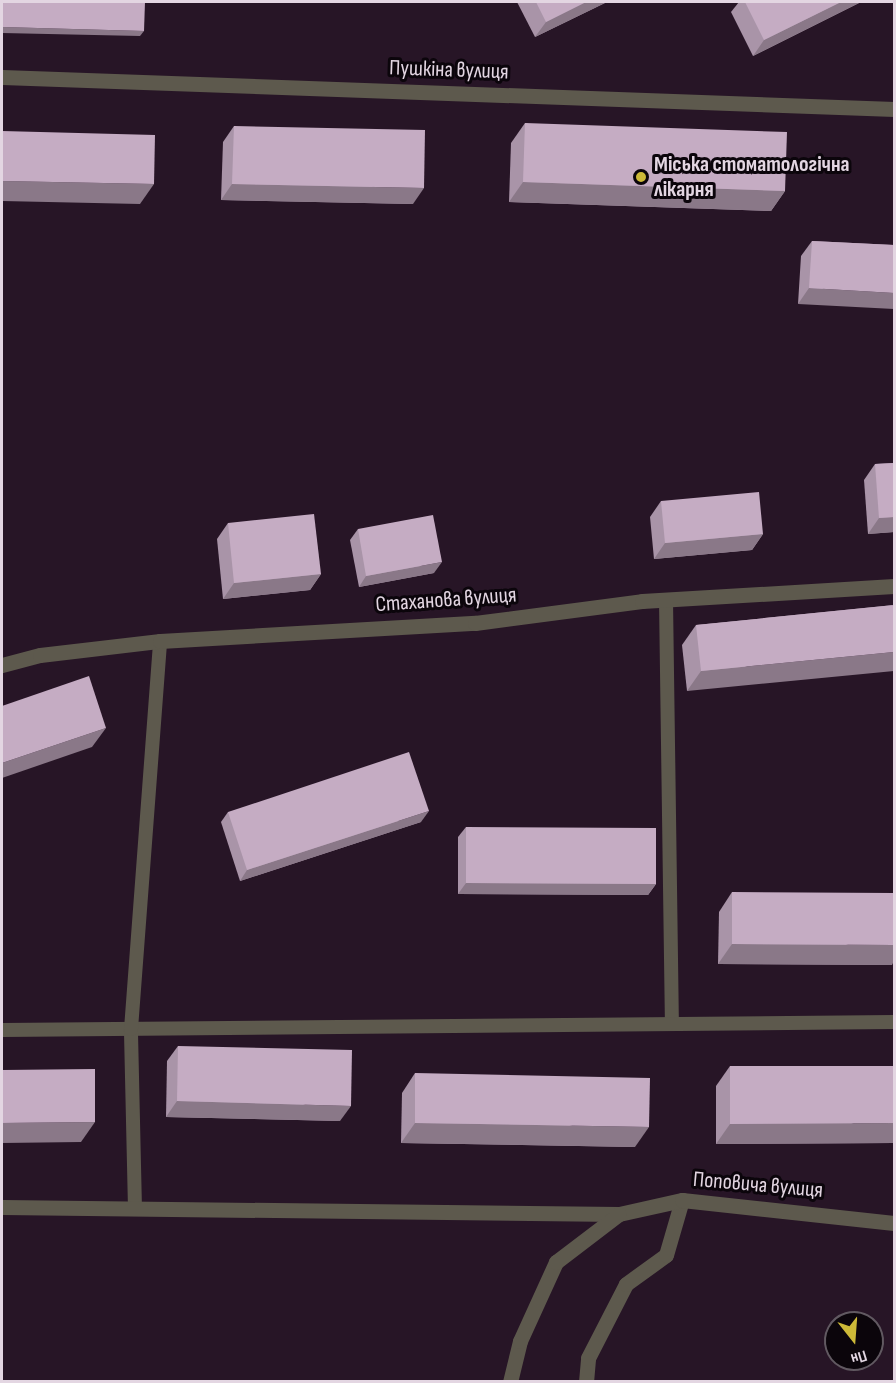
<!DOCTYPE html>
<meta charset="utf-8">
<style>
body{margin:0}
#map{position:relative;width:896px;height:1383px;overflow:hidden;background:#271526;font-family:"Sofia Sans Condensed",sans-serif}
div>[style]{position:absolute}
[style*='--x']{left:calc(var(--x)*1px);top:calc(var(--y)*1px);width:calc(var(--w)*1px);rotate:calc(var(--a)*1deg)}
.service>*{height:14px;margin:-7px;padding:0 7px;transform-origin:7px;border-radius:7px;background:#5d594d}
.minor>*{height:15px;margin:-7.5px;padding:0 7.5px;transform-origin:7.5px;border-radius:7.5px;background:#5d594d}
.tertiary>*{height:15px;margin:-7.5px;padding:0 7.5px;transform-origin:7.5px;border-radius:7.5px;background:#5d594d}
.wall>*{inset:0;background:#a994a8}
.shaded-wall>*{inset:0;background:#8a7888}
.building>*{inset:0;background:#c5acc3}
.dots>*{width:16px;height:16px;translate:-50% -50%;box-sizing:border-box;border:3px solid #0b050b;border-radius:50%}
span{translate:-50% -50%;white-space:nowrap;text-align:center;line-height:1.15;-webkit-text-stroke:6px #0b050b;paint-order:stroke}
.street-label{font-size:22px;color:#e3d6e2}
.poi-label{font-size:22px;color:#e3d6e2;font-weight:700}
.left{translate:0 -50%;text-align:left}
.frame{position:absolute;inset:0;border:3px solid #e3d6e2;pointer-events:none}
.north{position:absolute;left:824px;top:1311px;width:60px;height:60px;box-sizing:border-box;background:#0b050b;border:2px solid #615961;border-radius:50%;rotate:163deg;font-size:16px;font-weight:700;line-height:24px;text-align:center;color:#e3d6e2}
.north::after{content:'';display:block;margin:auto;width:21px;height:27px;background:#cdb938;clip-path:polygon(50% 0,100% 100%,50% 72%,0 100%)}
</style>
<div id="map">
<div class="service">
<div style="--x:666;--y:600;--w:424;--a:89.2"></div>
<div style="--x:2;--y:1030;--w:892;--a:-0.51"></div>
<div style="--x:135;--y:1209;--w:180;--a:-91.3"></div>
<div style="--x:131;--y:1029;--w:389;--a:-85.7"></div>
</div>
<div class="minor">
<div style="--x:2;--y:77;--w:893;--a:2.05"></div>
<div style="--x:2;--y:665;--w:39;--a:-15"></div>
<div style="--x:40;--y:655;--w:121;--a:-6.7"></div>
<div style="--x:160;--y:641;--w:316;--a:-3.3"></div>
<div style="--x:475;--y:623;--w:168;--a:-7.5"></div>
<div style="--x:642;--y:601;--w:252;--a:-3.4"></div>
<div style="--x:586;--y:1382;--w:24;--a:-85"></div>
<div style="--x:588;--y:1358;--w:83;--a:-62.8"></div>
<div style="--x:626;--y:1284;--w:49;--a:-35.9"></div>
<div style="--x:666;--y:1255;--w:57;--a:-73.8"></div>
</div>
<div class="tertiary">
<div style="--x:2;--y:1207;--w:617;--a:0.65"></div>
<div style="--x:619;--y:1214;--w:65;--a:-12.5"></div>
<div style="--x:682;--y:1200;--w:213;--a:6.2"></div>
<div style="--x:510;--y:1382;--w:42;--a:-76.3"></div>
<div style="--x:520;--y:1341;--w:87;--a:-65.5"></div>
<div style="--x:556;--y:1262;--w:79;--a:-37.3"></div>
</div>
<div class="wall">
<div style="clip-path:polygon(517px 2px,607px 2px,535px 37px)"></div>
<div style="clip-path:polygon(739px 2px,861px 2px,753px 56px,731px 12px)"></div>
<div style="clip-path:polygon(525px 123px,785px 191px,771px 211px,509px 202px,511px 143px)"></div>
<div style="clip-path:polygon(234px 126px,413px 204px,221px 200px,223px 142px)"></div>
<div style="clip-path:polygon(812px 241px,894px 245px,798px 304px,801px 256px)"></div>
<div style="clip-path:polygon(894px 463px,894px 532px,868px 534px,864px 480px,875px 464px)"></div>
<div style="clip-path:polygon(661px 501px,763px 534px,752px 550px,654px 559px,650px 517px)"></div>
<div style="clip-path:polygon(228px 523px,321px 574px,310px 590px,223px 599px,217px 539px)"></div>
<div style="clip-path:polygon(358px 529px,434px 573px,359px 587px,350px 540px)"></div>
<div style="clip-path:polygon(894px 605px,687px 691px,682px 645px,696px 625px)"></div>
<div style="clip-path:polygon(894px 730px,894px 779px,893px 732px)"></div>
<div style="clip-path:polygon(228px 812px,421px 822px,240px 881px,221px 822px)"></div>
<div style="clip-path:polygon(466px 827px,656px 884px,648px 895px,458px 894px,458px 837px)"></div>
<div style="clip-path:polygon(732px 892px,892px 965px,718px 964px,719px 912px)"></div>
<div style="clip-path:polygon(178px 1046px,340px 1121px,166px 1117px,167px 1061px)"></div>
<div style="clip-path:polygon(730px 1066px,894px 1143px,716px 1144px,716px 1086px)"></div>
<div style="clip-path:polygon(415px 1073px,635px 1147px,401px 1143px,402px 1093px)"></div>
</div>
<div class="shaded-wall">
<div style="clip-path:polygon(586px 2px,607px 2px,535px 37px,546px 22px)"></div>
<div style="clip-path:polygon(841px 2px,861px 2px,753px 56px,764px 40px)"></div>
<div style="clip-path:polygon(2px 27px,144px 31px,140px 36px,2px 33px)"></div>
<div style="clip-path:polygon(2px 181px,154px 184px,140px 204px,2px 201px)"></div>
<div style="clip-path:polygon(523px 182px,785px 191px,771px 211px,509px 202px)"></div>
<div style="clip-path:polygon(232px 184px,424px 188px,413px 204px,221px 200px)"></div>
<div style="clip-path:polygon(809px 288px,894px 293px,894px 309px,798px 304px)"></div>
<div style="clip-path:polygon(894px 517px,894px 532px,868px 534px,879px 518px)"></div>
<div style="clip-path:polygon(763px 534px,752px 550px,654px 559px,665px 543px)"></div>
<div style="clip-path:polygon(442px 562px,434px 573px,359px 587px,366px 576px)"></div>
<div style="clip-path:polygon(321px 574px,310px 590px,223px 599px,234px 583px)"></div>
<div style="clip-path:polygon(894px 652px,894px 671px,687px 691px,701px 671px)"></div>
<div style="clip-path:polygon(106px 728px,92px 747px,2px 778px,2px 763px)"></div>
<div style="clip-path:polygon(429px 811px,421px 822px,240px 881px,247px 870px)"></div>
<div style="clip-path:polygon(466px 883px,656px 884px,648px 895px,458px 894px)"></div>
<div style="clip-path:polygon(732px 944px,894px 945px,894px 961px,892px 965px,718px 964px)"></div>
<div style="clip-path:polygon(177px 1101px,351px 1106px,340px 1121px,166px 1117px)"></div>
<div style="clip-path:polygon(95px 1122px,81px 1142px,2px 1143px,2px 1123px)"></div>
<div style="clip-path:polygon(415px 1123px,649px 1127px,635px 1147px,401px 1143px)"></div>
<div style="clip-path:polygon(894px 1123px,894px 1143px,716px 1144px,730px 1124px)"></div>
</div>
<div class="building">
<div style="clip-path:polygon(2px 2px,145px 2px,144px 31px,2px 27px)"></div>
<div style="clip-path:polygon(536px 2px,586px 2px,546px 22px)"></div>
<div style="clip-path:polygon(745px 2px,841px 2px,764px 40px)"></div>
<div style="clip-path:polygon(525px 123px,787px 132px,785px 191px,523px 182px)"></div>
<div style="clip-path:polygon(234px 126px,425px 130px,424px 188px,232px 184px)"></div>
<div style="clip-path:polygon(2px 131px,155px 135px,154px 184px,2px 181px)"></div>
<div style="clip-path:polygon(812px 241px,894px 245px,894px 293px,809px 288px)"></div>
<div style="clip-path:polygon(894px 463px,894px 517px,879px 518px,875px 464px)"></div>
<div style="clip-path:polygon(759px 492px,763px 534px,665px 543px,661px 501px)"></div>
<div style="clip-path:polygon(314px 514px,321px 574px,234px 583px,228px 523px)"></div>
<div style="clip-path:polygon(433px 515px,442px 562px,366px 576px,358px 529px)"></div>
<div style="clip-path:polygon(894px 605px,894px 652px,701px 671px,696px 625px)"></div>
<div style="clip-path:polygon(89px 676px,106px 728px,2px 763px,2px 706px)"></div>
<div style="clip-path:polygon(409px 752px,429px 811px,247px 870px,228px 812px)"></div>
<div style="clip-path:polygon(466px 827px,656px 828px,656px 884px,466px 883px)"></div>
<div style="clip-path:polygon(732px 892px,894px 893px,894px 945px,732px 944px)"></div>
<div style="clip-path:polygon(178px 1046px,352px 1050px,351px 1106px,177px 1101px)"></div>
<div style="clip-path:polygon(730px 1066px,894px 1066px,894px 1123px,730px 1124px)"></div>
<div style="clip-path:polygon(95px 1069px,95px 1122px,2px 1123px,2px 1070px)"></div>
<div style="clip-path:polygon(415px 1073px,650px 1078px,649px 1127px,415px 1123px)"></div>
</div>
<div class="dots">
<div style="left:641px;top:177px;background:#cdb938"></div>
</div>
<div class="street-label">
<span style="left:449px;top:70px;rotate:2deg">Пушкіна вулиця</span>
<span style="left:446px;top:600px;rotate:-4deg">Стаханова вулиця</span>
<span style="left:758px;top:1185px;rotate:5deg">Поповича вулиця</span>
</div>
<div class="poi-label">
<span class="left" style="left:654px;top:177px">Міська стоматологічна<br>лікарня</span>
</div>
<div class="frame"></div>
<div class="north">Пн</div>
</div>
